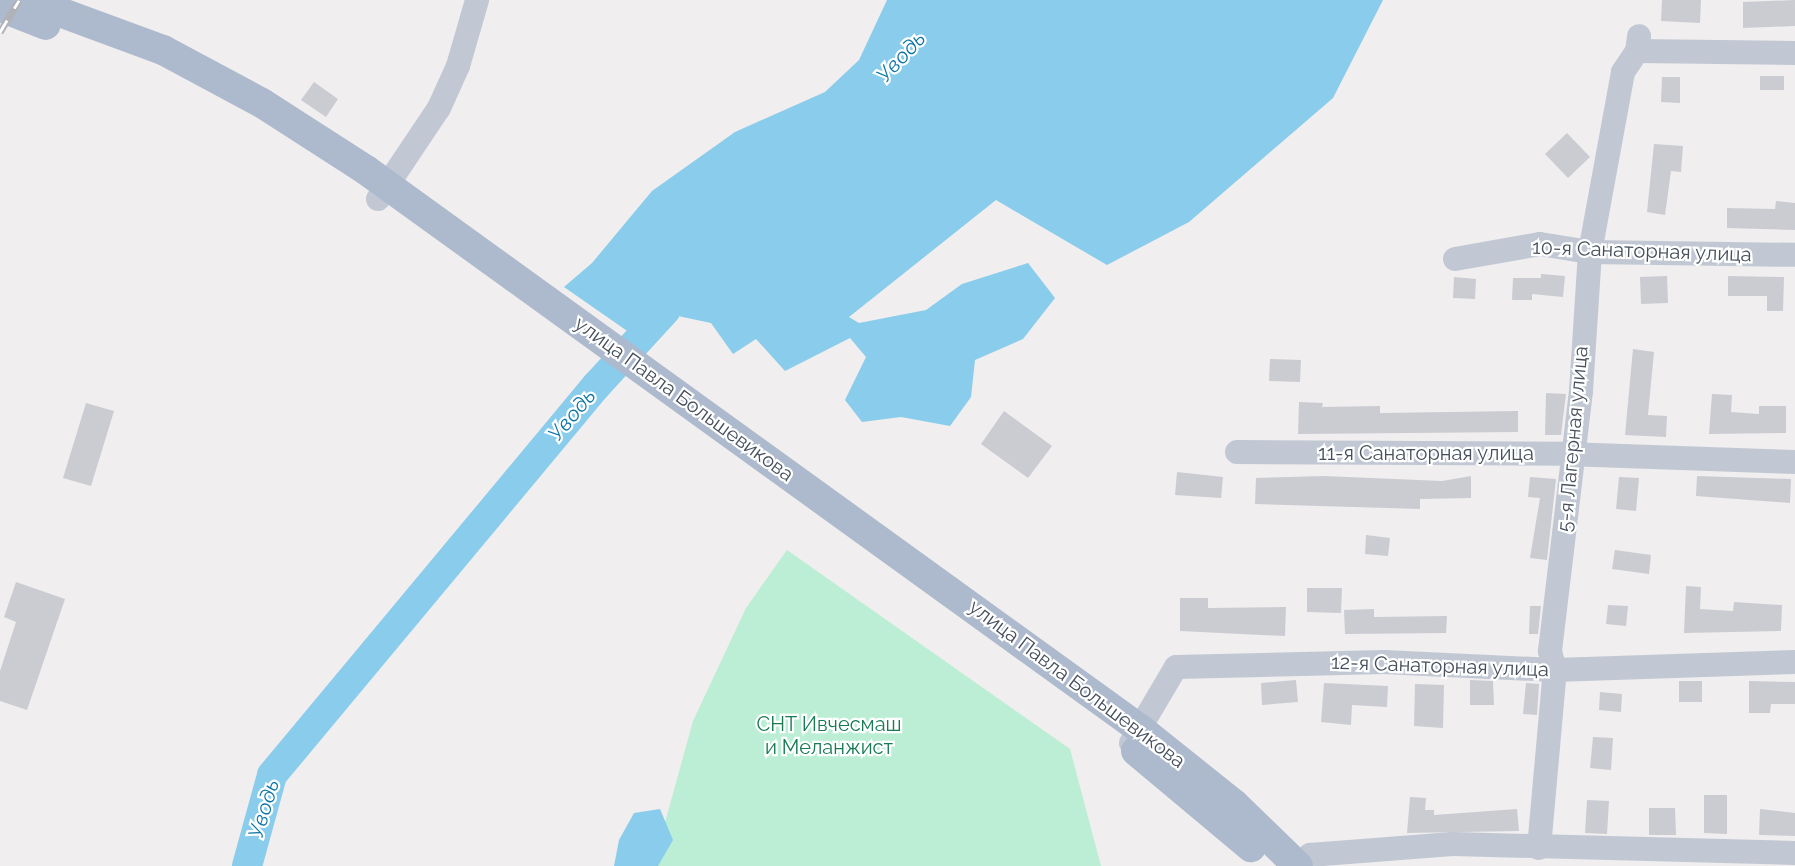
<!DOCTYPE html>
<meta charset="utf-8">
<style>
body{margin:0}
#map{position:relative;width:1795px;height:866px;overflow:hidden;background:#f0eeee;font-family:Raleway,sans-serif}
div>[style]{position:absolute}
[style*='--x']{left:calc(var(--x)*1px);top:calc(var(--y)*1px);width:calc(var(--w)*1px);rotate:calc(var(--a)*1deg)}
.green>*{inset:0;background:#bceed5}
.water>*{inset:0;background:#89cceb}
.river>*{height:30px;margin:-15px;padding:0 15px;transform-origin:15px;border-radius:15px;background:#89cceb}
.building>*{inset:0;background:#cbccd2}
.minor>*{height:24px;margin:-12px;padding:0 12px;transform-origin:12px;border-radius:12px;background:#c1c8d3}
.major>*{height:30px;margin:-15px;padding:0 15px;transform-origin:15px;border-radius:15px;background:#adbacd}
.rail>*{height:7px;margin-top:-3.5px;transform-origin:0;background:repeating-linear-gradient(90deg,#fff 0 14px,#b0b2b8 0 28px);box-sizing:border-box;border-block:2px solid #b0b2b8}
span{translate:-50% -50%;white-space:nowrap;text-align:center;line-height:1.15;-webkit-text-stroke:4.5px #fff;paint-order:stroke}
.street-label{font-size:20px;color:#464f5b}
.park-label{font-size:20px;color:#187b54}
.water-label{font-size:21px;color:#0e76a6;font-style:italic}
</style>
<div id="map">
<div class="green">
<div style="clip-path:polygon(787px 550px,1070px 749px,1101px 866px,653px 866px,693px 721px,746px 608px)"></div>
</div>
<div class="water">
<div style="clip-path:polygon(887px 0,1383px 0,1333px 98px,1189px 222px,1107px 265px,996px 200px,849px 317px,859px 323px,926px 310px,962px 284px,1028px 263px,1055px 298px,1023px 339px,975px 360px,971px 397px,950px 426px,901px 417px,862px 422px,845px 400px,866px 357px,850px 338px,785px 371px,756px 339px,733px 354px,711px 323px,678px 316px,646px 344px,564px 287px,592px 263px,652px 191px,735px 132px,825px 92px,859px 60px)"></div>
<div style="clip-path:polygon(660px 809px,673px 840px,658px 866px,614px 866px,619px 840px,634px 813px)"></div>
</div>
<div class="river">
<div style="--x:247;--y:866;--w:94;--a:-74.6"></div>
<div style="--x:272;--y:775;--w:506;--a:-50.21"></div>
<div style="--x:596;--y:386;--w:103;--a:-47.4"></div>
</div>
<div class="building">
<div style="clip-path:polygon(1662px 0,1701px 0,1700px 23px,1661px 21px)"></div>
<div style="clip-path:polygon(1795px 0,1795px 26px,1743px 28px,1743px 2px)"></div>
<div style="clip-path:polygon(1760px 76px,1784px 76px,1784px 90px,1760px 90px)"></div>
<div style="clip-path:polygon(1662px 77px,1680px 77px,1680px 103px,1661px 102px)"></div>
<div style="clip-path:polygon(314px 82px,338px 99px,326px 117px,301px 100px)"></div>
<div style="clip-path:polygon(1567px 133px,1590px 157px,1568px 178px,1545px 154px)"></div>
<div style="clip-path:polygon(1654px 144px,1683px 146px,1681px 172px,1671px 171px,1665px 215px,1647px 212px)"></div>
<div style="clip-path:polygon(1776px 201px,1795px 203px,1795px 230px,1727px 228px,1727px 208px,1775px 209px)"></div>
<div style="clip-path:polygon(1541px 274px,1565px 276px,1563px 297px,1532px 294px,1532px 300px,1512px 300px,1513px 278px,1541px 278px)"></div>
<div style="clip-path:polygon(1667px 276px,1668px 303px,1641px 304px,1640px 277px)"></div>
<div style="clip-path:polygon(1728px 276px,1784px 277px,1783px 311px,1767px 311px,1767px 296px,1728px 296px)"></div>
<div style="clip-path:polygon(1454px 277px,1476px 279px,1475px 299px,1453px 298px)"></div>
<div style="clip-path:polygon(1633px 349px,1654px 352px,1648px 415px,1667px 416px,1666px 437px,1625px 435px)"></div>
<div style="clip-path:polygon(1270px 359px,1301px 360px,1300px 382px,1269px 381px)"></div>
<div style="clip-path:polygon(1546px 393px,1566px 394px,1561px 435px,1545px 435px)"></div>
<div style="clip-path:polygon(1712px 394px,1732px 395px,1731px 412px,1759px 414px,1759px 406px,1786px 406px,1786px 433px,1709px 434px)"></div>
<div style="clip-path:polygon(1299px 402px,1323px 403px,1322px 407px,1380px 406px,1380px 413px,1518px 411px,1518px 432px,1298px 434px)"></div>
<div style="clip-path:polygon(86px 403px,114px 411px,91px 486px,63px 478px)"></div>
<div style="clip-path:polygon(1004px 411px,1052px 446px,1028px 478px,981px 444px)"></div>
<div style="clip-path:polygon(1177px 472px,1223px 477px,1221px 498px,1175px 495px)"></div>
<div style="clip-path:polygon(1324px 476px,1442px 481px,1471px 476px,1471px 498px,1420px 499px,1420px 509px,1255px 504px,1256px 478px)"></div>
<div style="clip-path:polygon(1697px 476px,1791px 479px,1790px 503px,1696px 496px)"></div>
<div style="clip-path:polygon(1530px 477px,1556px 479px,1547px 560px,1530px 558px,1540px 498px,1528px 497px)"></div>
<div style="clip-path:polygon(1619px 477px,1639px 478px,1636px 511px,1616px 509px)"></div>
<div style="clip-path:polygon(1366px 535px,1390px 538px,1388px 556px,1365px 554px)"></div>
<div style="clip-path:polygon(1615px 550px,1651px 555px,1649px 574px,1612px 569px)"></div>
<div style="clip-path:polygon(16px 582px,65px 599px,27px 710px,0 701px,0 671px,16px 622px,4px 617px)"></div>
<div style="clip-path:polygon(1686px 586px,1701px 587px,1700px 609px,1733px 611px,1734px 602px,1782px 605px,1781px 631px,1684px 633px)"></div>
<div style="clip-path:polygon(1307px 588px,1342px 588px,1341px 613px,1307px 612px)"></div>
<div style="clip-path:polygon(1180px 598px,1208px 598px,1208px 608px,1286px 607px,1285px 636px,1180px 631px)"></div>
<div style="clip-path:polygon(1608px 605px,1628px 606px,1626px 626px,1606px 624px)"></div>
<div style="clip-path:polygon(1530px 606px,1541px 606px,1538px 634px,1529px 634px)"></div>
<div style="clip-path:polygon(1374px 609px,1374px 617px,1447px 616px,1446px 633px,1345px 634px,1344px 610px)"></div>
<div style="clip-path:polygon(1296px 680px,1298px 702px,1262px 705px,1261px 683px)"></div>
<div style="clip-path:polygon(1470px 680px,1493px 681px,1494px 705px,1470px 705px)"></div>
<div style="clip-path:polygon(1679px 681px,1702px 681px,1702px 702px,1679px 702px)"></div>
<div style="clip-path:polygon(1749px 681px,1795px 682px,1795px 704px,1771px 704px,1770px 713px,1749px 713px)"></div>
<div style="clip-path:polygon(1324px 683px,1388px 686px,1387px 707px,1352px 705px,1351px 725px,1321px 722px)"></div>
<div style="clip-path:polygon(1526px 683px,1539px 684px,1537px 715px,1523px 714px)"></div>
<div style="clip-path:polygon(1415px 684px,1444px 685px,1443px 728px,1414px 726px)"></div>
<div style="clip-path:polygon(1600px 692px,1622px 694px,1621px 712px,1599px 710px)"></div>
<div style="clip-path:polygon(1593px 737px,1613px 738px,1611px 770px,1590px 768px)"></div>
<div style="clip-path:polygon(1704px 795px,1727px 795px,1727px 834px,1704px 833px)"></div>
<div style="clip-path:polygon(1410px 797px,1426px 798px,1425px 810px,1434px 810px,1434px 815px,1517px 809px,1519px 831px,1407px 833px)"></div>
<div style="clip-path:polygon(1587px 800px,1609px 801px,1607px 834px,1585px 833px)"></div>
<div style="clip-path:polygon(1649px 808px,1675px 808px,1676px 835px,1649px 835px)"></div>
<div style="clip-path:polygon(1760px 809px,1795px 813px,1795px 836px,1759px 835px)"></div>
</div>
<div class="minor">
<div style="--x:1637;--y:51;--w:158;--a:0.7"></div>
<div style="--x:378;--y:199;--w:110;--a:-56.2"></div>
<div style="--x:439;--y:108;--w:46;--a:-65.7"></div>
<div style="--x:458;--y:66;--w:69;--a:-73.9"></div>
<div style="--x:1455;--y:259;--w:86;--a:-10"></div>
<div style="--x:1540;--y:244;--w:51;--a:9.1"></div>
<div style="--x:1590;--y:252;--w:205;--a:0.8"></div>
<div style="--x:1237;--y:452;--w:329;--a:0.3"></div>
<div style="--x:1566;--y:454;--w:229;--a:2"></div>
<div style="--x:1131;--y:743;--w:88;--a:-59.4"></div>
<div style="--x:1176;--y:667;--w:208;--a:-1.4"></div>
<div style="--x:1384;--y:662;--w:171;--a:2.7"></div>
<div style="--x:1555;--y:670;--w:240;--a:-1.9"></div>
<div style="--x:1539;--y:848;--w:179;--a:-84.9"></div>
<div style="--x:1555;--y:670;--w:20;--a:-105"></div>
<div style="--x:1550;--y:651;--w:262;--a:-83.2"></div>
<div style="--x:1581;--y:391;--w:139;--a:-86.3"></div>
<div style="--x:1590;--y:252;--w:183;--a:-79.6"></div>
<div style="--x:1623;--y:72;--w:25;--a:-56"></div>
<div style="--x:1637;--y:51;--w:15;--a:-82"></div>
<div style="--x:1299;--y:866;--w:16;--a:-45"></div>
<div style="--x:1310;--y:855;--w:143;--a:-4.4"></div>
<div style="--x:1453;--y:844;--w:342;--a:1.5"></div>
</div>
<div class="major">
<div style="--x:27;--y:0;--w:145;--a:20.2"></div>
<div style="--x:163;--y:50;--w:112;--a:28.2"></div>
<div style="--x:262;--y:103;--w:124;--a:32.8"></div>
<div style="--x:366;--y:170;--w:955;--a:35.84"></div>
<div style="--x:1140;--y:729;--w:120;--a:38.6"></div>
<div style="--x:1234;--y:804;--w:89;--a:44.1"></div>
<div style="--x:0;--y:7;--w:49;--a:21.4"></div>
<div style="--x:1136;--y:751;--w:150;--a:39.9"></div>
</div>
<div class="rail">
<div style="--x:0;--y:32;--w:37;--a:-59"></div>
</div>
<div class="street-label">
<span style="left:1642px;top:251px;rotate:2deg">10-я Санаторная улица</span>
<span style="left:684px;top:399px;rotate:36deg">улица Павла Большевикова</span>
<span style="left:1573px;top:439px;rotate:-85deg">5-я Лагерная улица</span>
<span style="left:1426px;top:453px">11-я Санаторная улица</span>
<span style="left:1440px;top:666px;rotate:2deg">12-я Санаторная улица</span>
<span style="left:1077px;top:684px;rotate:37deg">улица Павла Большевикова</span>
</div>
<div class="park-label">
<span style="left:829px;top:736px">СНТ Ивчесмаш<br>и Меланжист</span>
</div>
<div class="water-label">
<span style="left:901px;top:57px;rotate:-47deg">Уводь</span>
<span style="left:572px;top:415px;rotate:-50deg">Уводь</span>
<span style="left:264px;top:809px;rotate:-73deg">Уводь</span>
</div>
</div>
